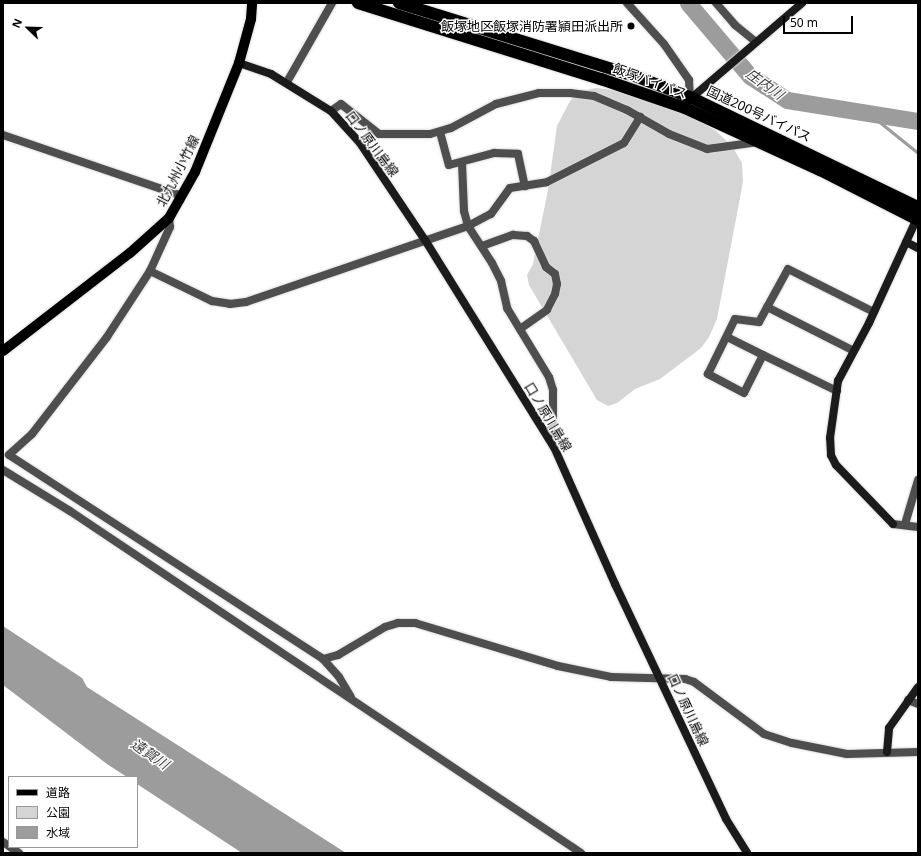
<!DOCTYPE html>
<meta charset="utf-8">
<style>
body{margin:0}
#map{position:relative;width:921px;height:856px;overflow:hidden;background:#fff;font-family:"Noto Sans","Noto Sans JP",sans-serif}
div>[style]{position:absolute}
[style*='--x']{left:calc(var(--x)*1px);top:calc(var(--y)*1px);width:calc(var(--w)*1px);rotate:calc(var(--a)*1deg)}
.green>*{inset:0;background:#d5d5d5}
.water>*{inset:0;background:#9c9c9c}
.stream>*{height:3px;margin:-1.5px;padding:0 1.5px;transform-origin:1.5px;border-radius:1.5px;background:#9c9c9c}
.river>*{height:17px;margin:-8.5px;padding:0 8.5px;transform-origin:8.5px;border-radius:8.5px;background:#9c9c9c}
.roads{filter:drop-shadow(0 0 1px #dbdbdb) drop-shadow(0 0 1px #dbdbdb)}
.street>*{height:8px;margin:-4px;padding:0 4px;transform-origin:4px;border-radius:4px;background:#4e4e4e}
.secondary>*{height:8px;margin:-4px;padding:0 4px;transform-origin:4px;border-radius:4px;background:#1b1b1b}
.primary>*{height:10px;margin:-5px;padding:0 5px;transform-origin:5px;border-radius:5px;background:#000}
.highway>*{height:12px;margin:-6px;padding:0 6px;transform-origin:6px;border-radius:6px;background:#000}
.dots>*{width:11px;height:11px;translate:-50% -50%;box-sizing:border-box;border:2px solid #fff;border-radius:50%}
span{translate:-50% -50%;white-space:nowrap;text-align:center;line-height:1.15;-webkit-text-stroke:3px #fff;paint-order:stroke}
.poi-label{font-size:13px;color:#000}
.right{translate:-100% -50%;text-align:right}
.street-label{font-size:13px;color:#000}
.water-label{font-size:14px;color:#3d3d3d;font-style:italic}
.frame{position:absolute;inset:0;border:4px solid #000;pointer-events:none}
.legend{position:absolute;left:8px;top:776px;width:130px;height:72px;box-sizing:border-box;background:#fff;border:1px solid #999;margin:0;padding:5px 7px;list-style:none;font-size:12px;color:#000}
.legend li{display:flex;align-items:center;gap:8px;height:20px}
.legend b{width:20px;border:1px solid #999}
.north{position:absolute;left:8px;top:8px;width:40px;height:40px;-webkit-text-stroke:3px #fff;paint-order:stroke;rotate:293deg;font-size:11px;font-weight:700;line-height:16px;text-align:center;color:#000}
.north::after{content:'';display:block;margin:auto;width:14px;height:18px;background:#000;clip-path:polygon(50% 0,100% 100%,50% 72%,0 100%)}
.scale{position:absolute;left:783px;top:16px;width:70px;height:18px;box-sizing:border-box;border:2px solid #000;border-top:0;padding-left:5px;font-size:12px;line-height:14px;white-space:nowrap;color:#000;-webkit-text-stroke:3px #fff;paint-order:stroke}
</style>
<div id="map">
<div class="green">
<div style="clip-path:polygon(596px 88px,622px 91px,691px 116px,716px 131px,732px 146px,742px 163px,743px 182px,717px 319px,709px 337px,701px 348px,660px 379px,635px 389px,617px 403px,608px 406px,597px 400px,529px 285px,527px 275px,533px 264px,548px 190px,557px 126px,570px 101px,581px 91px)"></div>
</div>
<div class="water">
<div style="clip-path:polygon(3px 626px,82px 678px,87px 687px,346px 853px,242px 853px,137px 784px,137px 777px,127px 777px,107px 764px,3px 685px)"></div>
</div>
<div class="stream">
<div style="--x:867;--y:112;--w:65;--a:38.8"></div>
</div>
<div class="river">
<div style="--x:688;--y:3;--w:96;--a:49.7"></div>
<div style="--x:750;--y:76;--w:44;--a:33"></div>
<div style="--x:787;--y:100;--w:133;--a:9.1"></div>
</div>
<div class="roads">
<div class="street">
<div style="--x:627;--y:3;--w:55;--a:47.9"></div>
<div style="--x:664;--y:44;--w:44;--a:55.2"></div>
<div style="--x:689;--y:80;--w:17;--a:87"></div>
<div style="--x:716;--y:3;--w:29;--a:49"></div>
<div style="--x:735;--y:25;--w:27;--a:39"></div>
<div style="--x:287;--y:82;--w:91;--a:-60.3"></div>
<div style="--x:331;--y:111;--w:12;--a:-35"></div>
<div style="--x:341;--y:104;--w:48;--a:38.3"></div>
<div style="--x:379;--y:134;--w:51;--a:0"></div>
<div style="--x:430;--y:134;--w:22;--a:-16"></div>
<div style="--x:451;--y:128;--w:51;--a:-28.1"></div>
<div style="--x:496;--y:104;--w:44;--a:-14.3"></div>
<div style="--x:539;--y:93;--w:31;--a:0"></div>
<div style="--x:570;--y:93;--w:24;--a:7"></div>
<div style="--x:594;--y:96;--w:36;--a:23"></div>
<div style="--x:627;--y:110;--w:48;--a:29.7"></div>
<div style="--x:669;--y:134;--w:41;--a:21.5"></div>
<div style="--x:707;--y:149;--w:52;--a:-7.7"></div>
<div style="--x:440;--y:132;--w:34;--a:75"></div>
<div style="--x:449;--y:165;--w:47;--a:-14.9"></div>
<div style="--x:494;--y:153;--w:24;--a:2"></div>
<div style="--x:518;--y:154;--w:33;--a:78"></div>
<div style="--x:3;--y:135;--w:189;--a:18.8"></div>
<div style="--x:462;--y:163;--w:48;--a:87.6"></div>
<div style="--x:464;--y:211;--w:16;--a:75"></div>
<div style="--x:468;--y:226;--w:44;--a:57"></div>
<div style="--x:492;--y:263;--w:20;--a:63"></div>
<div style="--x:501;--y:281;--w:28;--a:77"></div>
<div style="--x:507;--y:308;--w:81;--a:58.7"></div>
<div style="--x:549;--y:377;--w:14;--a:73"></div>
<div style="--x:553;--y:390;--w:30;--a:90"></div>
<div style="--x:553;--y:420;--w:19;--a:102"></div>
<div style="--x:169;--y:218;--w:9;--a:84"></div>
<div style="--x:170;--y:227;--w:48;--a:114.4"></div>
<div style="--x:150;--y:271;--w:79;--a:123.1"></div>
<div style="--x:107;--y:337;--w:123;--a:127.7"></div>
<div style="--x:32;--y:434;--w:31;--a:138"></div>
<div style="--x:9;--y:455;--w:374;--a:33"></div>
<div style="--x:323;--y:659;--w:16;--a:-15"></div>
<div style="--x:338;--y:655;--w:55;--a:-30.8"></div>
<div style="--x:385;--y:627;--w:14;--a:-17"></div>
<div style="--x:398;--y:623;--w:17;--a:0"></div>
<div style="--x:415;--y:623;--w:149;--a:16.7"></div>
<div style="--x:558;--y:666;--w:54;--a:11.7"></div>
<div style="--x:611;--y:677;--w:74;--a:1.5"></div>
<div style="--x:685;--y:679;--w:9;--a:18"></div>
<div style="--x:694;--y:682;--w:87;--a:36.6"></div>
<div style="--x:764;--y:734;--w:29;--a:18"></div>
<div style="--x:792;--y:743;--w:56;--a:11.3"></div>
<div style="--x:847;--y:754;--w:71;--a:-1.6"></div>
<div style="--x:482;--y:246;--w:33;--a:-20"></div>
<div style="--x:513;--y:235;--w:14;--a:4"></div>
<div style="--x:527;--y:236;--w:9;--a:36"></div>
<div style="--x:534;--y:241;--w:29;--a:65"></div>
<div style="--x:546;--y:267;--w:11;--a:38"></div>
<div style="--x:555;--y:274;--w:10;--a:79"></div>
<div style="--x:557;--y:284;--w:10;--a:101"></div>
<div style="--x:555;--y:294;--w:18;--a:117"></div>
<div style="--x:547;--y:310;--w:33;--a:145"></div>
<div style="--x:150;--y:271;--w:69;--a:25.8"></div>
<div style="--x:212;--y:301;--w:18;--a:9"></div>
<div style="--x:230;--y:304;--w:16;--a:-7"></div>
<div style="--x:246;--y:302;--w:235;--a:-18.9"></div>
<div style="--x:468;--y:226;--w:26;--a:-28"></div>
<div style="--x:491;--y:214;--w:32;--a:-54"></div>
<div style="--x:510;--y:188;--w:37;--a:-9"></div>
<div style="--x:547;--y:182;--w:86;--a:-26.9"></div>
<div style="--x:624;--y:143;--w:31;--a:-58"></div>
<div style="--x:767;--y:307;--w:97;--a:26.8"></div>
<div style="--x:727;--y:337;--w:40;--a:26.6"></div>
<div style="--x:837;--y:391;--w:82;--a:-154.1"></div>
<div style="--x:763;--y:355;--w:42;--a:116.6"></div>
<div style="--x:744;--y:393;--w:41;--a:-152.2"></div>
<div style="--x:708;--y:374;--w:61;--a:-63.9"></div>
<div style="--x:735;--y:319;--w:24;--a:7"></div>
<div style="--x:759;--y:322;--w:60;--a:-61.3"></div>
<div style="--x:788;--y:269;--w:96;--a:26.6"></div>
<div style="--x:3;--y:470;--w:79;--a:31.5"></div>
<div style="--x:70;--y:511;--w:615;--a:33.79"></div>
<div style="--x:893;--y:524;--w:25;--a:7"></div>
<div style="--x:905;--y:524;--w:46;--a:-73.5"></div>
<div style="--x:323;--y:659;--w:24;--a:48"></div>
<div style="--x:339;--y:677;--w:23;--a:59"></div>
<div style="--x:908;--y:700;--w:11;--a:22"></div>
<div style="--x:3;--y:842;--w:7;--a:34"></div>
<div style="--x:10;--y:847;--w:11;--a:34"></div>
</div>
<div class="secondary">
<div style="--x:239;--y:63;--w:34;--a:19"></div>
<div style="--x:271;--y:74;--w:70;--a:31.7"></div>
<div style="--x:331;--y:111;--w:43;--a:47.8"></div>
<div style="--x:360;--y:143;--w:117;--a:56.2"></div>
<div style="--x:425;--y:240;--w:244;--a:58.1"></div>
<div style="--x:554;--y:447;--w:150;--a:66"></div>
<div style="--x:615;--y:584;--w:260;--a:64.7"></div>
<div style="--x:726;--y:819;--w:40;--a:58"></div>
<div style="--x:689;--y:100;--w:149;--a:-40.6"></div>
<div style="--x:906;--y:242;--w:13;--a:27"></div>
<div style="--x:893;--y:524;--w:82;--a:-134"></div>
<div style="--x:836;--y:465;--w:11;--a:-117"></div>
<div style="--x:831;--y:455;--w:17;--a:-93"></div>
<div style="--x:830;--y:438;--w:58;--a:-82"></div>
<div style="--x:838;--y:381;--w:66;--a:-61.9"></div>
<div style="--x:869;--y:323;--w:118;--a:-65.4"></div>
<div style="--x:887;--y:752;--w:24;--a:-85"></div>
<div style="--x:889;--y:728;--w:50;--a:-54.7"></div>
</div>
<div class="primary">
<div style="--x:3;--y:351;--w:160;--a:-37.7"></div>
<div style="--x:130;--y:253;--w:52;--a:-41.9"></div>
<div style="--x:169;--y:218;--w:53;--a:-60.5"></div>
<div style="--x:195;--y:172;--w:118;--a:-68"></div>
<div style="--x:239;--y:63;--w:46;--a:-74.7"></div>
<div style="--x:251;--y:19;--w:16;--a:-86"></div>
</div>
<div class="highway">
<div style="--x:358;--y:3;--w:255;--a:17.4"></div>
<div style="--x:601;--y:79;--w:89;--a:19"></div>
<div style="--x:685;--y:108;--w:149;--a:24.7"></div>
<div style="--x:820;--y:170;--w:110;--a:27"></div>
<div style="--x:399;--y:3;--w:244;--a:17.2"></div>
<div style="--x:632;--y:75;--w:62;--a:20.8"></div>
<div style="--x:690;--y:97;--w:253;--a:25.8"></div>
</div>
</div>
<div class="dots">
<div style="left:631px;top:26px;background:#000"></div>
</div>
<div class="poi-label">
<span class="right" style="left:623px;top:26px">飯塚地区飯塚消防署頴田派出所</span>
</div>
<div class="street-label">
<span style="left:650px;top:81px;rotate:20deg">飯塚バイパス</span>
<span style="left:759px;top:114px;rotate:25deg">国道200号バイパス</span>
<span style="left:372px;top:144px;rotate:53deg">口ノ原川島線</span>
<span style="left:178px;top:171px;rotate:-63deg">北九州小竹線</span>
<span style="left:548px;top:417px;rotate:59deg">口ノ原川島線</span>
<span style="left:688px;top:710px;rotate:65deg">口ノ原川島線</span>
</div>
<div class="water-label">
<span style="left:765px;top:84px;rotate:36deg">庄内川</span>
<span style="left:150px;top:754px;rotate:34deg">遠賀川</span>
</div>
<div class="frame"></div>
<ul class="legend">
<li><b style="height:5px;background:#000"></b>道路</li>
<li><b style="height:11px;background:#d5d5d5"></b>公園</li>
<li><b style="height:11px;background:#9c9c9c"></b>水域</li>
</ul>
<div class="north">N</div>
<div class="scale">50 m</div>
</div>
